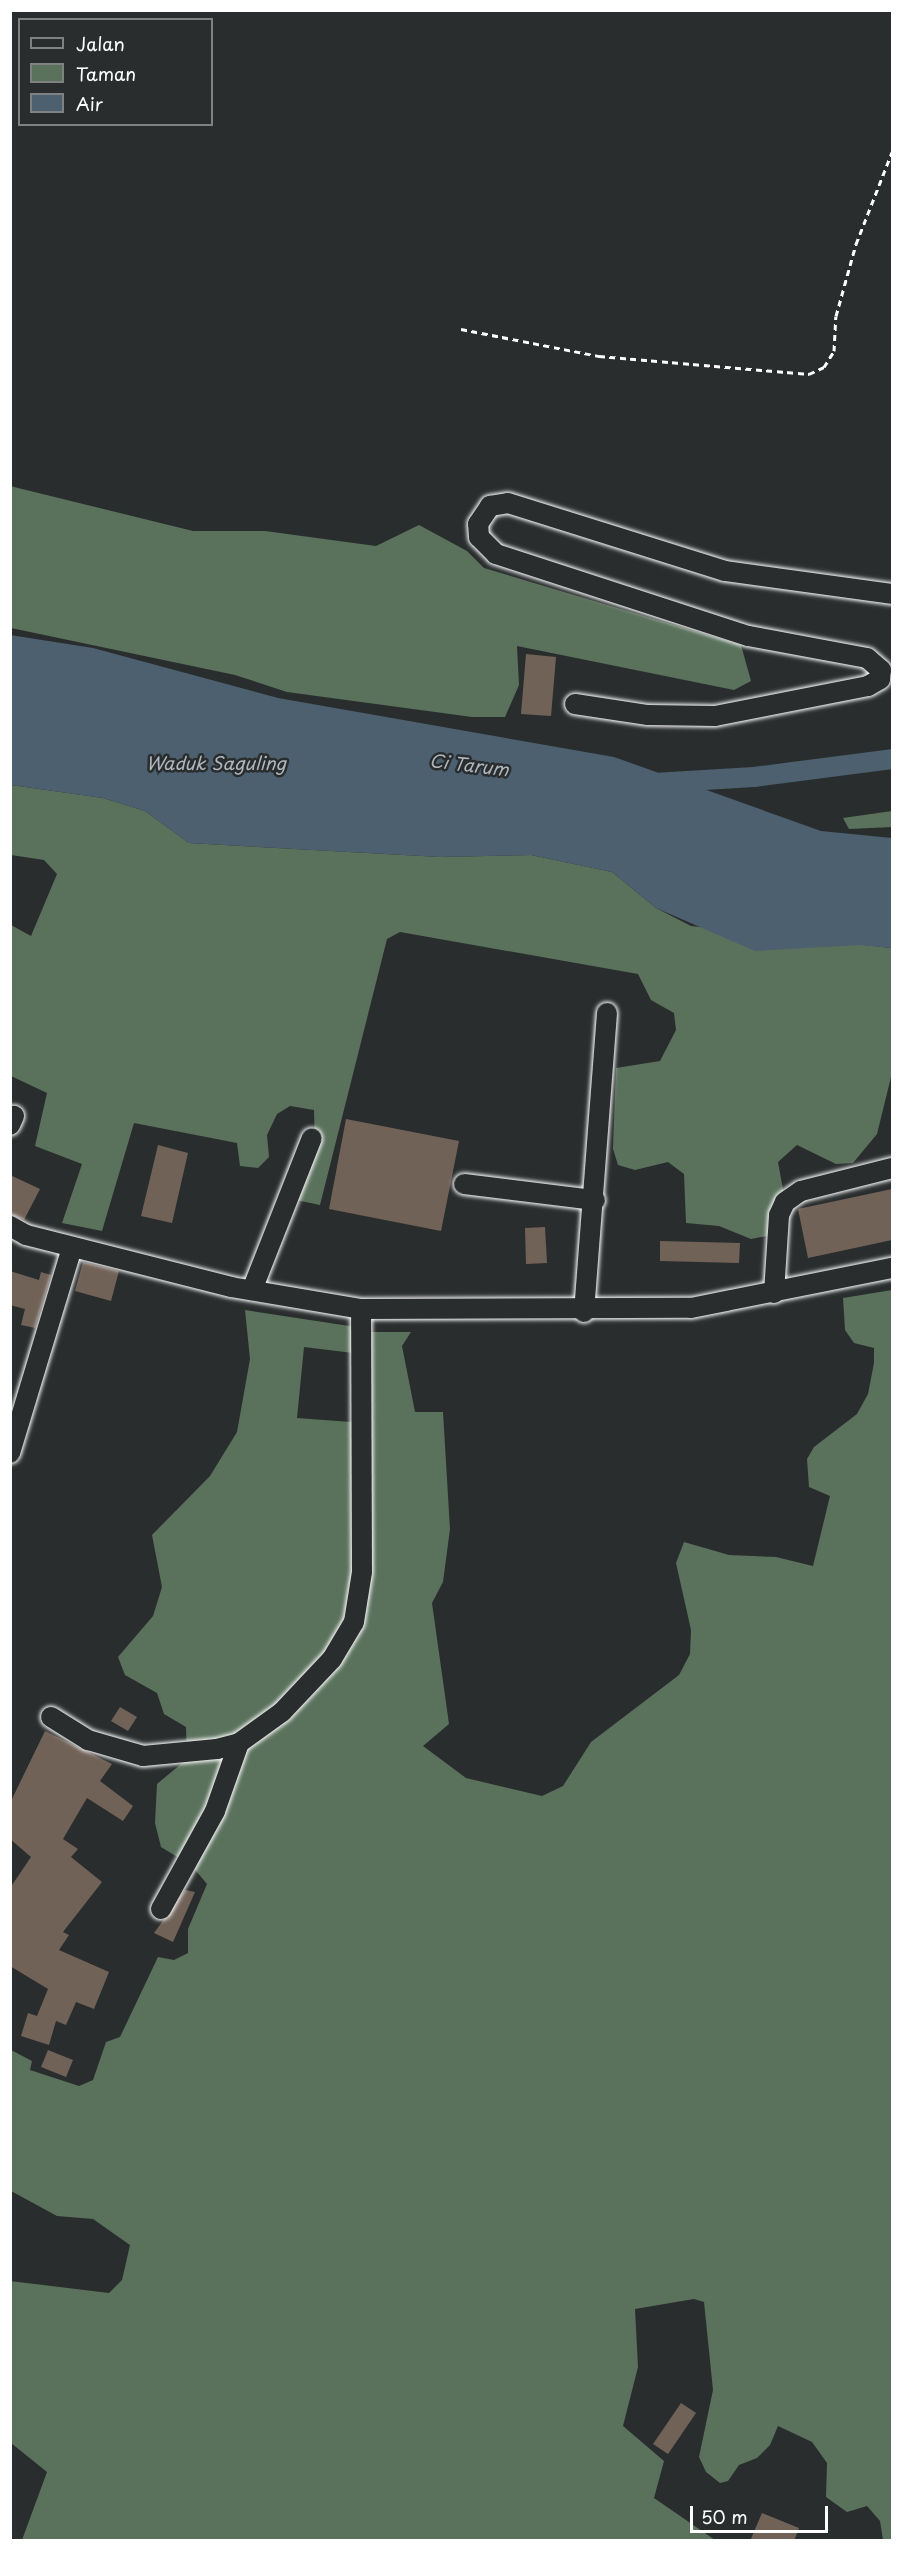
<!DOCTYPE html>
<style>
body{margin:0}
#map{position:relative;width:903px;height:2551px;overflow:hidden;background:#2a2d2e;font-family:"Playpen Sans",sans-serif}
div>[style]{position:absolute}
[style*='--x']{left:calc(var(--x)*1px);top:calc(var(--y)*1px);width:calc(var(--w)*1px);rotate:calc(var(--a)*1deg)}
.green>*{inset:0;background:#5a715c}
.water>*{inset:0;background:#4d606f}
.canal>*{height:20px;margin:-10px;padding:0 10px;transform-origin:10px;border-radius:10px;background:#4d606f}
.building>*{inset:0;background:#716258}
.path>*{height:3px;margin-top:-1.5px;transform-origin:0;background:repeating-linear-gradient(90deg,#fff 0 6px,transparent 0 10.5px)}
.roads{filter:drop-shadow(0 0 2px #fff) drop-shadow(0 0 2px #fff)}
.minor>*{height:20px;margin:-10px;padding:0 10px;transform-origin:10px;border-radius:10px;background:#2a2d2e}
span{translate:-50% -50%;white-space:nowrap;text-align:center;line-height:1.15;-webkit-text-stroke:5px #2a2d2e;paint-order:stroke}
.water-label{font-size:18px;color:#afb7be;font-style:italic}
.frame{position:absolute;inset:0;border:12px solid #fff;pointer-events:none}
.legend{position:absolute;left:18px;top:18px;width:195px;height:108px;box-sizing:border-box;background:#2a2d2e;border:2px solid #7f8182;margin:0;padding:8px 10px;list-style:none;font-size:18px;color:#fff}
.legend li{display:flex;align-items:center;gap:12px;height:30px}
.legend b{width:30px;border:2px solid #7f8182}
.scale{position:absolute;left:690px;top:2506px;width:138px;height:27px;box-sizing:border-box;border:3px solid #fff;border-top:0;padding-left:8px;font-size:18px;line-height:21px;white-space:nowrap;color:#fff;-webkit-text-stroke:4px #2a2d2e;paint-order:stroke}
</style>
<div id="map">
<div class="green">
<div style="clip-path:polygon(10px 486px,193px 531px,265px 531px,376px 546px,419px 525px,467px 551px,484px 568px,741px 645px,751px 681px,734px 690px,517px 646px,519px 685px,505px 717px,472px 717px,287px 692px,235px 675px,11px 628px)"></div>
<div style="clip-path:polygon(11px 785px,103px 798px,145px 811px,189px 843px,440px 857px,531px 855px,612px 872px,656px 908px,691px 926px,892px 948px,892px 1073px,877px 1134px,853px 1163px,836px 1164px,797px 1145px,778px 1162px,784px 1195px,767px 1236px,751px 1239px,719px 1226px,686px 1223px,684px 1174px,668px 1162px,635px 1170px,618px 1165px,613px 1149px,616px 1068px,660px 1061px,676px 1030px,674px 1013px,651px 1000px,638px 974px,400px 932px,387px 939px,320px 1205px,296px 1200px,315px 1152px,314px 1110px,290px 1106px,277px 1114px,267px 1135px,269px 1157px,258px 1168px,240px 1166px,237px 1143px,134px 1123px,102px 1231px,62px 1223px,82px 1164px,35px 1146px,47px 1093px,11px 1076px,11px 925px,31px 936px,57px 874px,44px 860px,11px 855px)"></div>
<div style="clip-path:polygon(892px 811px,892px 827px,849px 829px,843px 818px)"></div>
<div style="clip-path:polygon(892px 1290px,892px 2540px,883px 2540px,880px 2521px,867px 2506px,847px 2512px,826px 2497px,827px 2463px,812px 2442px,778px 2426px,770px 2445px,757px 2458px,739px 2465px,728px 2481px,720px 2483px,706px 2472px,699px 2457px,713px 2390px,704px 2302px,694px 2299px,635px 2309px,638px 2367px,623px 2426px,664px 2461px,654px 2498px,715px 2540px,22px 2540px,47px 2472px,11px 2443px,10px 2281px,109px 2293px,122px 2280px,130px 2245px,93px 2219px,57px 2216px,11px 2191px,11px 2050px,32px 2061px,30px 2070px,79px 2086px,93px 2080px,106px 2042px,120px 2037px,158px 1957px,174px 1960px,188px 1953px,188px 1929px,207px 1884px,192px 1866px,161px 1847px,155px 1823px,157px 1784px,187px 1759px,186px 1727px,164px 1714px,157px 1693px,125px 1675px,118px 1657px,153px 1616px,162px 1587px,152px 1535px,210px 1476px,237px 1432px,250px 1359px,245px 1310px,356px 1327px,353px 1353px,304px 1347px,297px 1418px,364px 1423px,370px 1332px,411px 1332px,402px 1346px,415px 1412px,443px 1412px,450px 1529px,443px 1582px,432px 1603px,449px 1724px,423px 1746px,466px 1778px,542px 1796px,563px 1786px,591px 1742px,679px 1675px,690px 1654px,691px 1630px,676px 1563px,684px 1542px,729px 1555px,776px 1557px,813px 1566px,830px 1496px,809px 1487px,807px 1459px,814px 1447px,857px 1414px,868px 1394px,874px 1363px,874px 1348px,854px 1343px,845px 1330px,843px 1298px)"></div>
</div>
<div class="water">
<div style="clip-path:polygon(10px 635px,93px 648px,278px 698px,614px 757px,821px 831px,892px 838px,892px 948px,860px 945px,755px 951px,656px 908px,612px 872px,531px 855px,440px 857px,189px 843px,145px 811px,103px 798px,11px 785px)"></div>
</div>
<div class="canal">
<div style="--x:654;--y:783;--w:100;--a:-3.4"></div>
<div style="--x:754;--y:777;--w:139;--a:-7.4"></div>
</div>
<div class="building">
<div style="clip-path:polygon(526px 654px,556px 657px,551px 716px,521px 714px)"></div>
<div style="clip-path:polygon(346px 1119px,459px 1141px,441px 1231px,329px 1209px)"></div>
<div style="clip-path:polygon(158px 1145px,188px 1153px,172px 1223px,141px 1216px)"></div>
<div style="clip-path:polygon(10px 1175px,40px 1189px,24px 1220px,10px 1214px)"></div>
<div style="clip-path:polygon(892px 1189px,892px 1240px,808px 1258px,798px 1209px)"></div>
<div style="clip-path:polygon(545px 1227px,547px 1263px,526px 1264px,525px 1228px)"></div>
<div style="clip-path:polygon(660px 1241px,740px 1243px,739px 1263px,660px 1261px)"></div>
<div style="clip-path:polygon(83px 1262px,119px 1271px,111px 1301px,75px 1291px)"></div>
<div style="clip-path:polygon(10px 1271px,39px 1280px,41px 1272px,51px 1275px,35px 1328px,21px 1325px,25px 1309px,10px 1305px)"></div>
<div style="clip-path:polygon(120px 1707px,137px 1717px,128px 1731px,111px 1721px)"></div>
<div style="clip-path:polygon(45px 1731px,112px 1764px,100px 1781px,133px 1806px,123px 1821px,87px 1798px,63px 1839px,78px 1849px,71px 1857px,102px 1882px,63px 1932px,69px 1935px,59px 1950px,109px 1972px,94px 2009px,76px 2002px,66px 2025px,56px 2021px,49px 2045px,21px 2036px,28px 2013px,37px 2016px,48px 1989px,10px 1966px,10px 1888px,31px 1857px,10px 1839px,10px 1803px)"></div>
<div style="clip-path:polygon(185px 1890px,195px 1892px,173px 1942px,154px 1933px)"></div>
<div style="clip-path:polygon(48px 2050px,73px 2060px,66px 2077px,41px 2067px)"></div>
<div style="clip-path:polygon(681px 2403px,696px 2413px,668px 2454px,653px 2444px)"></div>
<div style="clip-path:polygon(762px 2513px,799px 2528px,794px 2541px,750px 2541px)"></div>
</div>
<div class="path">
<div style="--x:461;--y:329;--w:141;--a:11.1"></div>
<div style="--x:599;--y:356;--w:211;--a:4.9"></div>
<div style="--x:809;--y:374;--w:17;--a:-25"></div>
<div style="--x:824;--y:367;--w:19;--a:-58"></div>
<div style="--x:834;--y:351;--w:35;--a:-87"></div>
<div style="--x:836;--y:316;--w:75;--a:-74.5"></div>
<div style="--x:856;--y:244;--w:99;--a:-68.6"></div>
</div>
<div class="roads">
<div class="minor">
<div style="--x:575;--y:704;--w:74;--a:8.6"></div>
<div style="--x:648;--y:715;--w:67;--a:0.9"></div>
<div style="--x:715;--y:716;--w:156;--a:-11.1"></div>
<div style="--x:868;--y:686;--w:14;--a:-30"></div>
<div style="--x:880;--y:679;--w:9;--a:-84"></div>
<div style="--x:881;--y:670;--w:18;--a:-139"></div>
<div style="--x:867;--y:658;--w:121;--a:-169.5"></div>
<div style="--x:748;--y:636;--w:265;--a:-162"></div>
<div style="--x:496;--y:554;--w:24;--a:-135"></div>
<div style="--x:479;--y:537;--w:13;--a:-94"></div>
<div style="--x:478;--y:524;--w:22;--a:-56"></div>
<div style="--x:490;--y:506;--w:18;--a:-9"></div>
<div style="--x:508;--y:503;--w:227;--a:17.4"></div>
<div style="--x:725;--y:571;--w:169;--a:7.8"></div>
<div style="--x:10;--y:1125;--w:10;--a:-66"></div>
<div style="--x:464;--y:1184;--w:132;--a:7"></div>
<div style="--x:10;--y:1226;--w:18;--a:29"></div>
<div style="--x:26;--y:1235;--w:211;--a:14.2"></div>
<div style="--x:231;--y:1287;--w:132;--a:9.6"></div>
<div style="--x:361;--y:1309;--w:330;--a:-0.2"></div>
<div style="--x:691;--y:1308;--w:205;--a:-11.3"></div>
<div style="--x:252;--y:1290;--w:163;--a:-68.5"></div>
<div style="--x:774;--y:1293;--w:78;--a:-86.3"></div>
<div style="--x:779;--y:1215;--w:14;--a:-65"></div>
<div style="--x:785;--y:1202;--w:19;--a:-35"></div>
<div style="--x:801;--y:1191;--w:94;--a:-14.2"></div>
<div style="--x:584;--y:1312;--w:300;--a:-85.6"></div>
<div style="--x:10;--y:1453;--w:215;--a:-73.2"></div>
<div style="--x:51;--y:1717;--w:44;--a:31.9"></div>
<div style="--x:88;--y:1740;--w:57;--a:16.2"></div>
<div style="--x:143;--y:1756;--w:74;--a:-5.4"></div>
<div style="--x:217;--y:1749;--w:23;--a:-15"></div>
<div style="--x:239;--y:1743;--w:53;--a:-35.8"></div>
<div style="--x:282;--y:1712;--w:73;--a:-46.7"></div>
<div style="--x:332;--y:1659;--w:43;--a:-59.3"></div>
<div style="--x:354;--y:1622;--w:51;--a:-80.9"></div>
<div style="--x:362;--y:1572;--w:263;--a:-90.2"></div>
<div style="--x:161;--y:1909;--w:112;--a:-61.1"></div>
<div style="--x:215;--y:1811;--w:72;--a:-70.6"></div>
</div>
</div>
<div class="water-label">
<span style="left:216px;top:763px">Waduk Saguling</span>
<span style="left:469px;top:765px;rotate:7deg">Ci Tarum</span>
</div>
<div class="frame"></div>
<ul class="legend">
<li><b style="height:8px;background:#2a2d2e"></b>Jalan</li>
<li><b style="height:16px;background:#5a715c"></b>Taman</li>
<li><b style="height:16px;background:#4d606f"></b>Air</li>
</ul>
<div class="scale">50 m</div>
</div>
